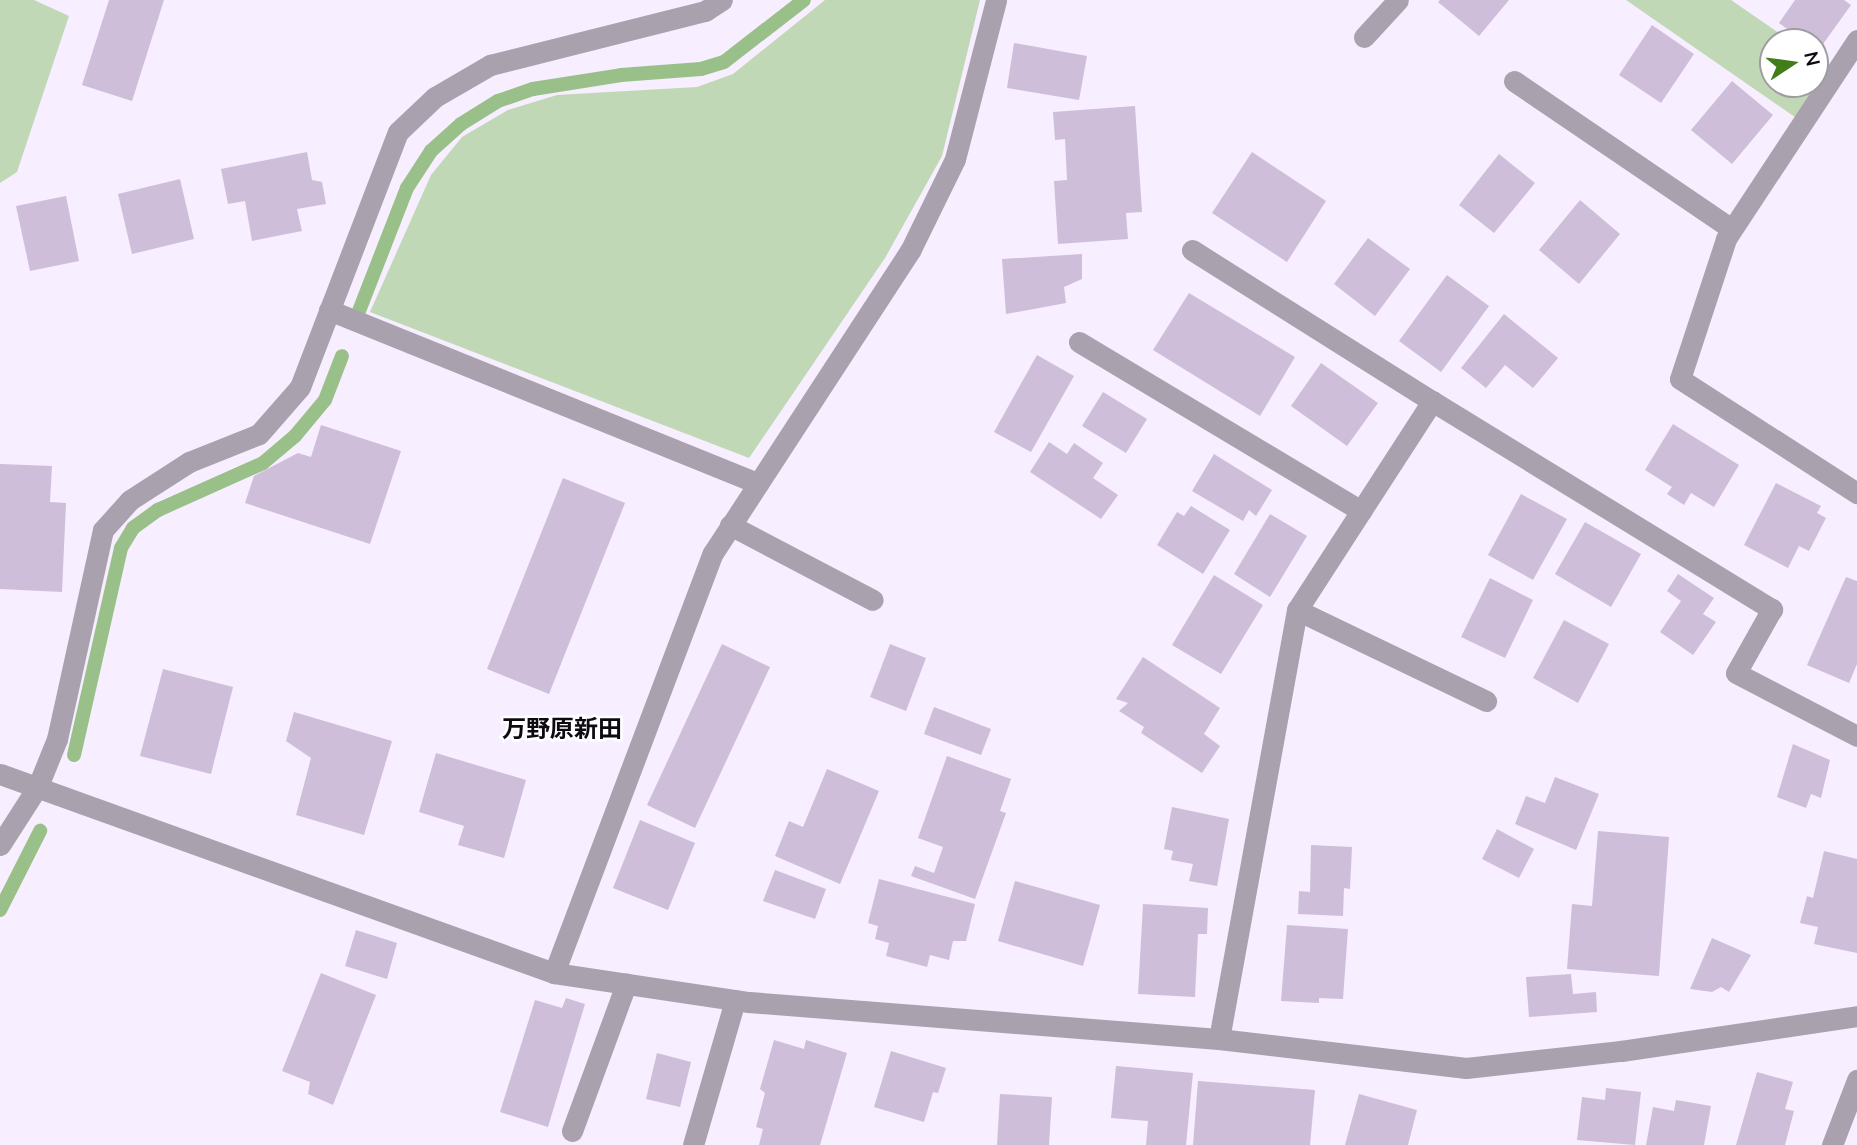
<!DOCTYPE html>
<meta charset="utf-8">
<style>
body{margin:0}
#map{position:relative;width:1857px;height:1145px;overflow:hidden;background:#f7eeff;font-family:Mulish,"Noto Sans JP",sans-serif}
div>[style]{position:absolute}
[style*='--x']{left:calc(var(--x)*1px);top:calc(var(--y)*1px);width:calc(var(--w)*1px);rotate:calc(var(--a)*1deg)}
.green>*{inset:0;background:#c0d8b5}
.stream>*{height:14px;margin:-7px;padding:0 7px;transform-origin:7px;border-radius:7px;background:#9ac089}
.building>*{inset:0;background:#cebeda}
.minor>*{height:21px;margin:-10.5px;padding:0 10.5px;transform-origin:10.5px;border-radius:10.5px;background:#a9a2ae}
.tertiary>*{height:21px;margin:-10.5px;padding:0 10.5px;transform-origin:10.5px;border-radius:10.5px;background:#a9a2ae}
span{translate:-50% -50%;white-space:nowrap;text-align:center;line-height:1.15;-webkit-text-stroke:5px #fff;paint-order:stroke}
.quarter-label{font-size:24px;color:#0f0912;font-weight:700}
.north{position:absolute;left:1759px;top:28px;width:70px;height:70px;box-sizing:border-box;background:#fff;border:2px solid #9f9da0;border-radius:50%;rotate:77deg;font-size:19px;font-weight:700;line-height:28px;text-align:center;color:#0f0912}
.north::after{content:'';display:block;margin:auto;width:24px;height:32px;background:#417d18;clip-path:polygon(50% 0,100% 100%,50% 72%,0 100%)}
</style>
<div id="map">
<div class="green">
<div style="clip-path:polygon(0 0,34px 0,69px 16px,17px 172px,0 183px)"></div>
<div style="clip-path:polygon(825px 0,980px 0,942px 156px,885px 258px,749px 458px,370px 312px,431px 175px,462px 137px,508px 110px,557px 95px,697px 87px,733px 74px)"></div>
<div style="clip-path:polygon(1626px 0,1731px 0,1792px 42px,1773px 42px,1773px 84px,1815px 84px,1815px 58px,1836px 73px,1802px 122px)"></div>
</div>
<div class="stream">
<div style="--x:359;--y:311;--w:132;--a:-68.7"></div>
<div style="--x:407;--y:188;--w:44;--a:-57"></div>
<div style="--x:431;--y:151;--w:40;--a:-42"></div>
<div style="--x:461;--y:124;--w:44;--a:-31.9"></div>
<div style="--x:498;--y:101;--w:37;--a:-19"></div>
<div style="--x:533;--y:89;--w:89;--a:-9"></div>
<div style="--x:621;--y:75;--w:80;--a:-4.3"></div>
<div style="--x:701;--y:69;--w:24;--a:-17"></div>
<div style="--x:724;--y:62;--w:101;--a:-37.8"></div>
<div style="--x:74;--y:755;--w:212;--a:-77.2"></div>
<div style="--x:121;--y:548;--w:23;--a:-59"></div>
<div style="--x:133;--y:528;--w:31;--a:-36"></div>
<div style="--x:158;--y:510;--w:115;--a:-24.1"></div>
<div style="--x:263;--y:463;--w:42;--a:-40.2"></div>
<div style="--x:295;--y:436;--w:47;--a:-50.2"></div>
<div style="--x:325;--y:400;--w:47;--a:-68.9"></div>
<div style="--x:0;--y:910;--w:89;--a:-63.1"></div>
</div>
<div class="building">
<div style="clip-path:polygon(109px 0,164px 0,132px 101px,82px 85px)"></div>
<div style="clip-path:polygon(1440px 0,1509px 0,1479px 36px,1438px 2px)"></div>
<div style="clip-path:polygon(1795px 0,1844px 0,1851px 5px,1818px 51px,1815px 42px,1805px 42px,1779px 23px)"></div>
<div style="clip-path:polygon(1652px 25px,1694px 54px,1661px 103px,1619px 75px)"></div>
<div style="clip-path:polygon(1014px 43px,1087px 56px,1079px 100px,1007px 88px)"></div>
<div style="clip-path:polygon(1732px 81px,1773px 115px,1732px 164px,1691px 130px)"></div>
<div style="clip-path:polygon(1135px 106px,1142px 212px,1126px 213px,1128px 239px,1058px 244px,1054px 181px,1067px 180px,1065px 139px,1055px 140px,1053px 112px)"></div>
<div style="clip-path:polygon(307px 152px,312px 180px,322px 182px,326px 204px,297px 209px,302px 231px,252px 241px,245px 201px,228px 204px,221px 169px)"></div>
<div style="clip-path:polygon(1252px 152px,1326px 201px,1287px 262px,1212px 213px)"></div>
<div style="clip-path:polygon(1499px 154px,1535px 183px,1494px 233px,1459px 205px)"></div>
<div style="clip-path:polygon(180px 179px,194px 239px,132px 254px,118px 194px)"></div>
<div style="clip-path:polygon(66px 196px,79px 261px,30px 271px,16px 206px)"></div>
<div style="clip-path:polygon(1580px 200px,1620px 234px,1579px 284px,1539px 250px)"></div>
<div style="clip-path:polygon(1368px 238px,1410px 269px,1375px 316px,1334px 284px)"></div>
<div style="clip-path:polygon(1082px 254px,1082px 279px,1064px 287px,1066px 303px,1006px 314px,1002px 259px)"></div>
<div style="clip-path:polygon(1447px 275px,1489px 306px,1441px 372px,1399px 341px)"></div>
<div style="clip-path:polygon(1189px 293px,1295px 357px,1260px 416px,1153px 350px)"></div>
<div style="clip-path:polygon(1504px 314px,1558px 358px,1533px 388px,1505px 365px,1486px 388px,1461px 368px)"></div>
<div style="clip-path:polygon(1037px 355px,1074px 376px,1031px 452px,994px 432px)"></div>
<div style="clip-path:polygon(1321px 363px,1378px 403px,1347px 446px,1291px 406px)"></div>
<div style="clip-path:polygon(1103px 392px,1147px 419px,1126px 453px,1082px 426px)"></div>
<div style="clip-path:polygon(1673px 424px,1739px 465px,1714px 507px,1691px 493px,1684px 505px,1667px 494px,1672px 487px,1645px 470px)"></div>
<div style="clip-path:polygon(321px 425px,401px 451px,370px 544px,245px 503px,254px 476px,298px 453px,311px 457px)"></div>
<div style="clip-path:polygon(1049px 442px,1067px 454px,1074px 443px,1103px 463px,1093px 478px,1118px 495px,1101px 519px,1030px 472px)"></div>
<div style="clip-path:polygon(1214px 454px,1272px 490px,1256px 516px,1249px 510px,1243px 521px,1192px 491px)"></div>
<div style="clip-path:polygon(0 464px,52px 466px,50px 502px,66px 503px,62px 592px,0 589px)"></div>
<div style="clip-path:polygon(563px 478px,625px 503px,549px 694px,487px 669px)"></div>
<div style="clip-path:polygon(1776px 483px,1821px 506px,1817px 513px,1826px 518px,1809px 551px,1799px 546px,1788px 568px,1744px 545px)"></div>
<div style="clip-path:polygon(1521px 494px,1567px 519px,1533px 580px,1488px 555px)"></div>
<div style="clip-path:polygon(1191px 506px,1230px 530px,1203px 574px,1157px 545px,1177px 512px,1184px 516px)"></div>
<div style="clip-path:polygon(1270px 514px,1307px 536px,1270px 597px,1234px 574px)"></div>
<div style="clip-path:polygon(1585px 522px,1641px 554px,1611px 607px,1555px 574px)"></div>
<div style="clip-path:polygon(1678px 574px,1714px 598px,1703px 614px,1716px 622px,1693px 655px,1660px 632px,1681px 601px,1667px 591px)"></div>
<div style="clip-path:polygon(1214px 575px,1263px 605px,1221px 674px,1172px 645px)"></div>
<div style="clip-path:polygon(1846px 577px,1857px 581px,1857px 664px,1849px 683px,1807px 665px)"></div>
<div style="clip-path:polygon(1490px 578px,1533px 600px,1505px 658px,1461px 637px)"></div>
<div style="clip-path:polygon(1564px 620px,1609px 644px,1578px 703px,1533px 678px)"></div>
<div style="clip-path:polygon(722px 644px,770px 667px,695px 828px,647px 805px)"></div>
<div style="clip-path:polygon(890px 644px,926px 658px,906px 711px,870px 697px)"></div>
<div style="clip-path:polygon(1143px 657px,1220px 708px,1204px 734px,1220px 746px,1202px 773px,1141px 733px,1144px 727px,1119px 711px,1128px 703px,1116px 699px)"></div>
<div style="clip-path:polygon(163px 669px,233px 687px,211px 774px,140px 756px)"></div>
<div style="clip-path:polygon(934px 707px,991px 729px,981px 755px,924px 734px)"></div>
<div style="clip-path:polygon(294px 712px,392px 741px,364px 835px,296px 815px,311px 758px,286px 741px)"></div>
<div style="clip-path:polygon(1793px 744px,1830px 760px,1821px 798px,1811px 794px,1806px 808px,1777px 797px)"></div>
<div style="clip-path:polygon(436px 753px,526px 780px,504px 858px,458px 845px,464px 826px,419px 812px)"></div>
<div style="clip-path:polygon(947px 756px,1011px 779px,1000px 811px,1006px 813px,975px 899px,911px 876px,915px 866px,934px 873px,943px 847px,918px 838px)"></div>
<div style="clip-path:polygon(827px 769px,879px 791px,840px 884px,775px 856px,789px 821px,803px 827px)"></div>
<div style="clip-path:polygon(1555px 777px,1599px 794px,1576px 850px,1515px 824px,1526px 796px,1545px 803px)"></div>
<div style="clip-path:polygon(1172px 807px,1229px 819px,1217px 886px,1189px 881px,1193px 864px,1171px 860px,1173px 851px,1164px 849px)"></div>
<div style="clip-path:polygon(640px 820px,695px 843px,668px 910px,613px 888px)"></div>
<div style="clip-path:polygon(1497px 829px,1534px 849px,1519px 878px,1482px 859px)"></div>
<div style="clip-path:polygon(1598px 831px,1669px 837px,1659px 976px,1567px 969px,1572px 904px,1592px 906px)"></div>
<div style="clip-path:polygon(1311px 845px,1352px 847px,1350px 889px,1344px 888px,1343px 916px,1298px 914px,1299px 891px,1310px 892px)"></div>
<div style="clip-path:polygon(1824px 851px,1857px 859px,1857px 953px,1814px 944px,1818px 927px,1800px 923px,1807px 896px,1813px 898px)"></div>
<div style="clip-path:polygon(775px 870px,826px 889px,815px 919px,763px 901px)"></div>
<div style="clip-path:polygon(879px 879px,975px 904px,966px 941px,953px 941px,949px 960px,930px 955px,927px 967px,886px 956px,889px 943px,875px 939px,878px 926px,868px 923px)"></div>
<div style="clip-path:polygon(1015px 881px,1100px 905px,1083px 966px,998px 941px)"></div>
<div style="clip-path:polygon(1143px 904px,1208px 908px,1207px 934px,1198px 934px,1195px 997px,1138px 994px)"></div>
<div style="clip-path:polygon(1287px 925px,1348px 929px,1343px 999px,1319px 998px,1319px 1003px,1281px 1001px)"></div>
<div style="clip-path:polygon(356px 930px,397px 943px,387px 979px,345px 966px)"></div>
<div style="clip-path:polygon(1712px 938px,1751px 955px,1729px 992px,1721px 987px,1712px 992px,1690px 989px)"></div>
<div style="clip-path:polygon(321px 973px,376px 995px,333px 1105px,308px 1094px,310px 1082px,282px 1071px)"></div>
<div style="clip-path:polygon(1571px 974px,1573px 994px,1596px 992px,1597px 1012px,1529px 1017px,1526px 977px)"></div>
<div style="clip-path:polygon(566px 998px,585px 1004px,548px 1127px,500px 1112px,535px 1000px,562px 1008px)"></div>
<div style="clip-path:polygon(774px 1040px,804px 1049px,806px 1040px,847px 1053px,820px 1145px,759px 1145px,763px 1129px,756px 1127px,765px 1093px,760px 1089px)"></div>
<div style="clip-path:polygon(891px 1051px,946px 1068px,938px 1093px,933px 1092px,924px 1122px,874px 1107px)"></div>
<div style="clip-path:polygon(657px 1053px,691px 1062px,680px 1107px,646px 1099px)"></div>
<div style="clip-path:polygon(1116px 1066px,1193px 1073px,1186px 1145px,1146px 1145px,1148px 1121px,1111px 1118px)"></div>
<div style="clip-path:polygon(1757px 1072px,1793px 1082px,1785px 1109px,1794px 1111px,1785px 1145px,1736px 1145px)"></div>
<div style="clip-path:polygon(1198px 1081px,1315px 1090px,1310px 1145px,1193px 1145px)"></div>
<div style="clip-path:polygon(1606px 1088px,1641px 1092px,1635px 1145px,1577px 1140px,1582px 1097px,1605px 1100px)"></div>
<div style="clip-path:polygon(1000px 1094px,1052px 1097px,1049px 1145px,997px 1145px)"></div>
<div style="clip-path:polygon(1359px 1094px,1417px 1110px,1408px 1145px,1345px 1145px)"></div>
<div style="clip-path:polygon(1676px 1100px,1711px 1106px,1704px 1145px,1646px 1145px,1653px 1107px,1674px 1111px)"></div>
</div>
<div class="minor">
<div style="--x:1364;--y:37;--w:50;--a:-47.4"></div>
<div style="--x:1857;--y:40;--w:238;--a:123.4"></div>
<div style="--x:1726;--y:239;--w:147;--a:108.2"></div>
<div style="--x:1680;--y:379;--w:211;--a:32.8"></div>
<div style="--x:1514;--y:81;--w:263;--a:34.2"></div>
<div style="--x:1192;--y:250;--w:284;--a:32.2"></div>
<div style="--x:1432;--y:401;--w:399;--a:31.5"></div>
<div style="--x:1772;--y:609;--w:73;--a:119.4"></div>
<div style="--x:1736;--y:673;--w:136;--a:27.5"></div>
<div style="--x:329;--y:310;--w:463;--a:22"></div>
<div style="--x:1079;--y:342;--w:329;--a:30.9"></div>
<div style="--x:730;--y:525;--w:161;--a:27.7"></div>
<div style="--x:1297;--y:610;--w:210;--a:25.7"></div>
<div style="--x:0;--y:845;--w:70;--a:-57.2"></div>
<div style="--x:38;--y:786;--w:51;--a:-68"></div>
<div style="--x:57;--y:739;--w:214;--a:-77.6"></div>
<div style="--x:103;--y:530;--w:40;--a:-48"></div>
<div style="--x:130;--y:500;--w:70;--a:-32.8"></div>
<div style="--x:189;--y:462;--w:75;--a:-21.8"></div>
<div style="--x:259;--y:434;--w:62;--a:-48.9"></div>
<div style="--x:300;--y:387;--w:273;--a:-69"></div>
<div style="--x:398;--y:132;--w:51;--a:-43.4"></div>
<div style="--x:435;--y:97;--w:64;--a:-30.2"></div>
<div style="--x:490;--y:65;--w:222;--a:-14.1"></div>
<div style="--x:705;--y:11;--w:20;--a:-33"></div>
<div style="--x:554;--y:973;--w:449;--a:-69.3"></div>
<div style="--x:713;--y:553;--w:361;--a:-56.9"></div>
<div style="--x:910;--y:251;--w:102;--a:-63.9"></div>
<div style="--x:955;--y:159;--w:164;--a:-75.5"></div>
<div style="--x:1219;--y:1039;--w:436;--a:-79.7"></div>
<div style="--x:1297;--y:610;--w:249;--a:-57.1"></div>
<div style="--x:572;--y:1131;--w:157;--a:-69.8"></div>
<div style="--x:693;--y:1145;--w:151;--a:-73.8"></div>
</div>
<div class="tertiary">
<div style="--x:0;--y:774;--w:589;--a:19.76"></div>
<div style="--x:554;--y:973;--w:197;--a:8.5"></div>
<div style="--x:749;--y:1002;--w:471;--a:4.5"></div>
<div style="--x:1219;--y:1039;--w:249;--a:6.7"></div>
<div style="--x:1466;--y:1068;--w:156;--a:-6.3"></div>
<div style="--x:1621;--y:1051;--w:239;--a:-8.4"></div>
<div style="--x:1832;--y:1145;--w:70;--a:-69"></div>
</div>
<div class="quarter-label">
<span style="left:562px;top:729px">万野原新田</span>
</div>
<div class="north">N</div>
</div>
